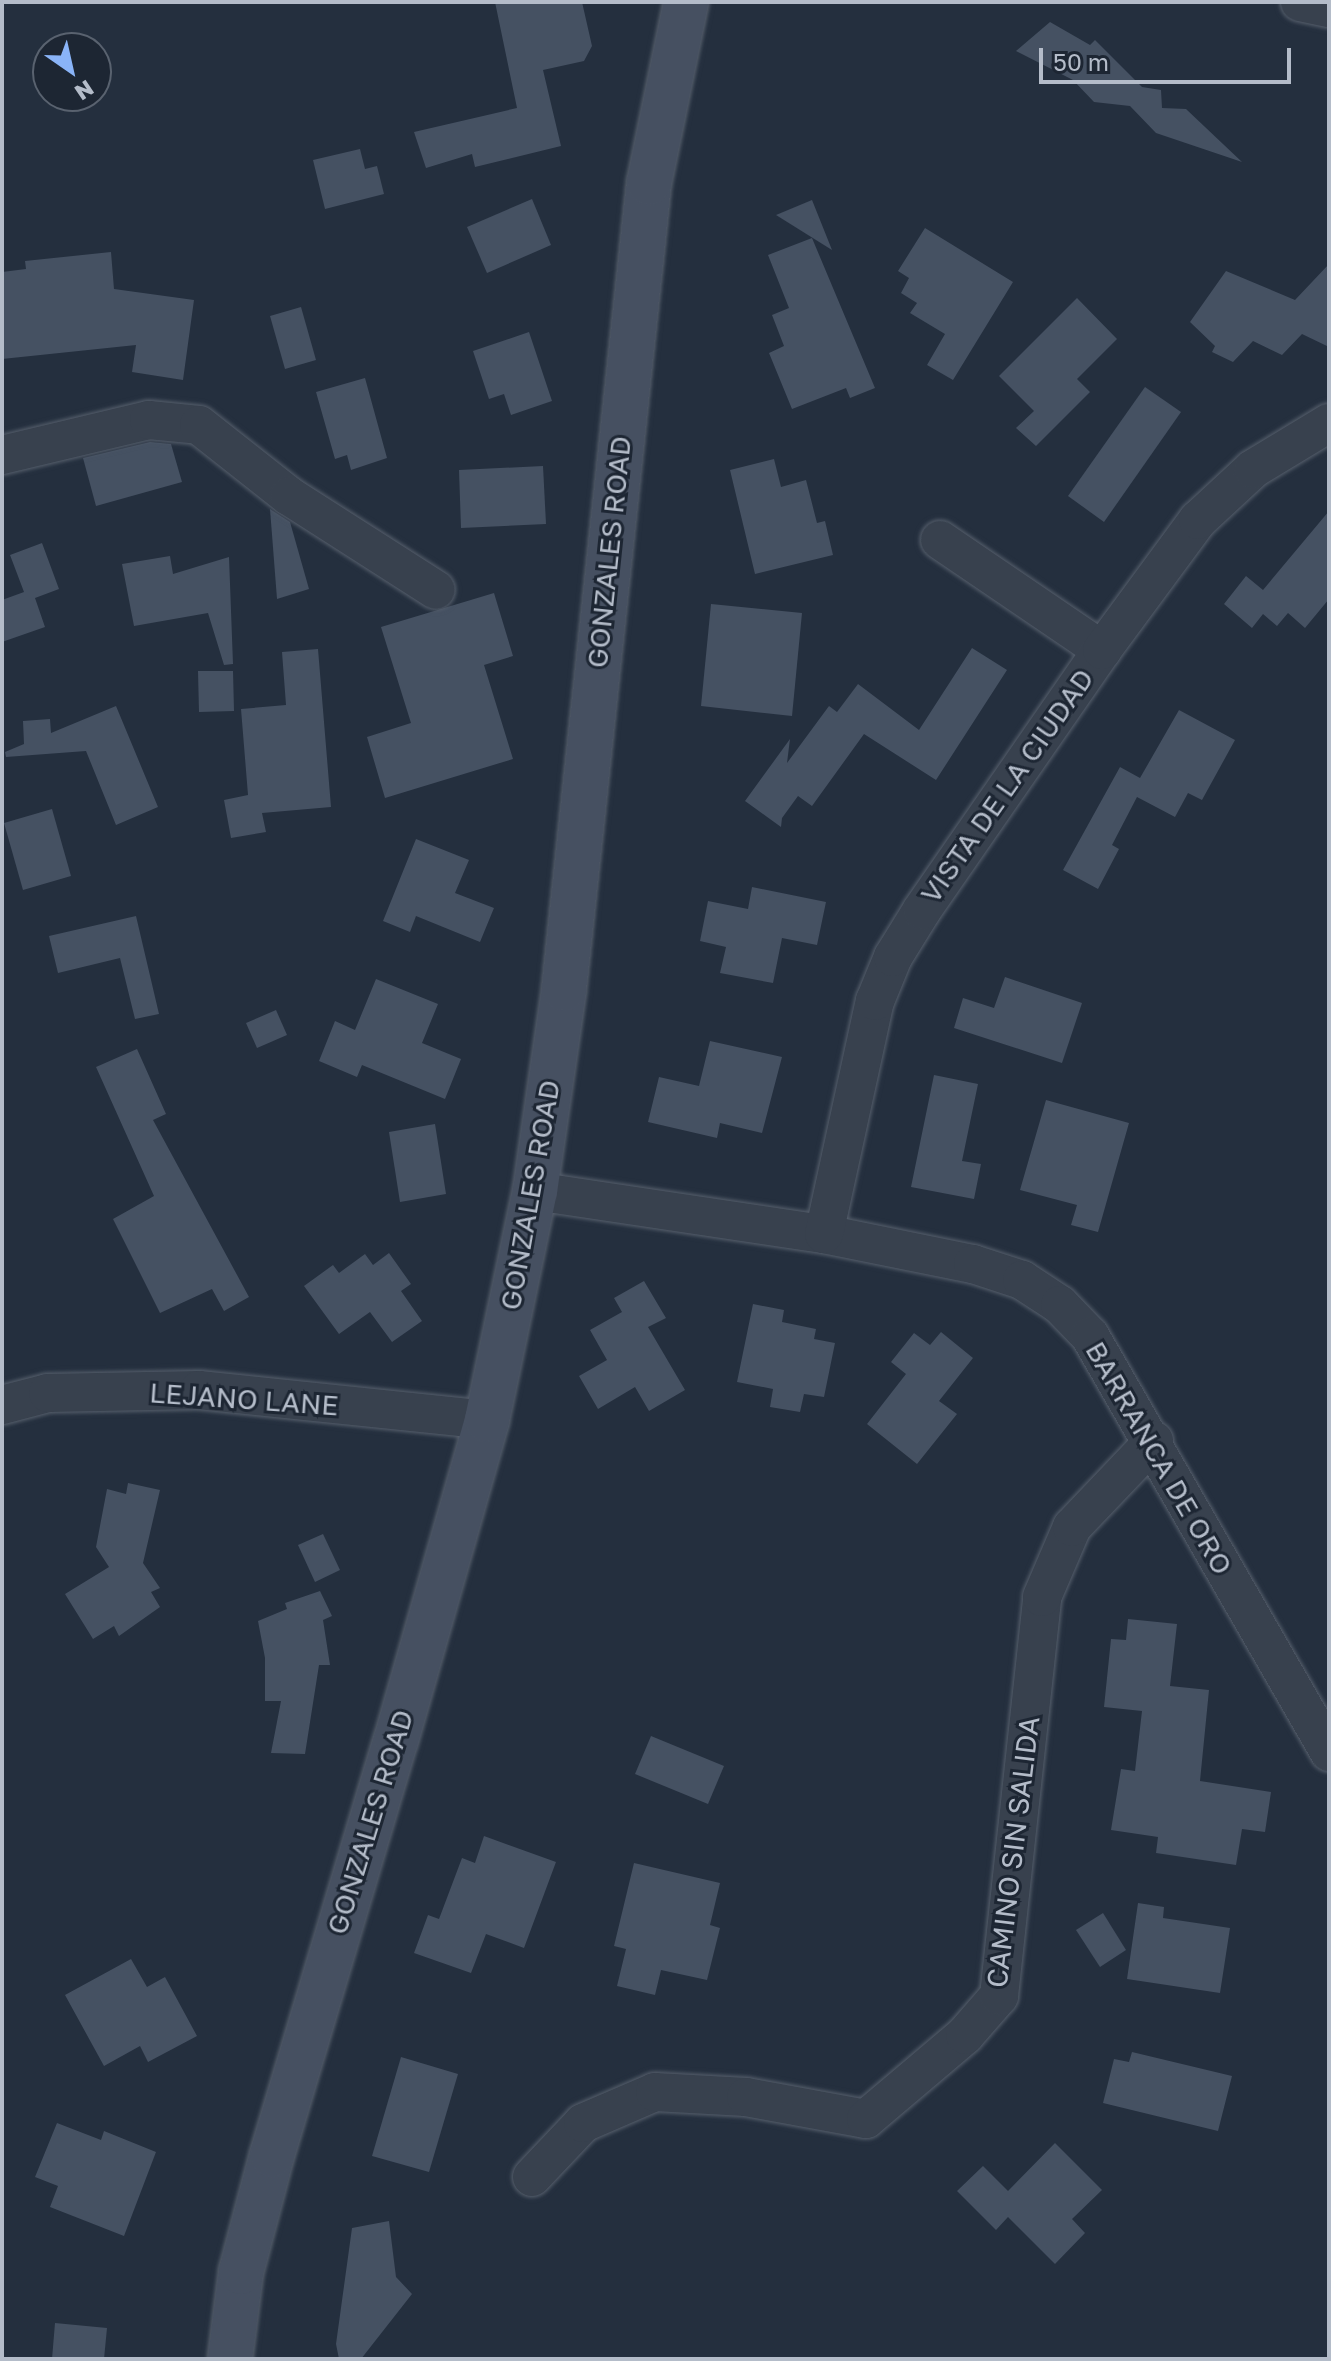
<!DOCTYPE html>
<style>
body{margin:0}
#map{position:relative;width:1331px;height:2361px;overflow:hidden;background:#242f3e;font-family:"Golos Text",sans-serif}
div>[style]{position:absolute}
[style*='--x']{left:calc(var(--x)*1px);top:calc(var(--y)*1px);width:calc(var(--w)*1px);rotate:calc(var(--a)*1deg)}
.building>*{inset:0;background:#455162}
.roads{filter:drop-shadow(0 0 2px #565f6c) drop-shadow(0 0 2px #565f6c)}
.street>*{height:38px;margin:-19px;padding:0 19px;transform-origin:19px;border-radius:19px;background:#38414e}
.secondary>*{height:44px;margin:-22px;padding:0 22px;transform-origin:22px;border-radius:22px;background:#465061}
span{translate:-50% -50%;white-space:nowrap;text-align:center;line-height:1.15;-webkit-text-stroke:6px #1d2633;paint-order:stroke}
.street-label{font-size:28px;color:#b4bcc9}
.frame{position:absolute;inset:0;border:4px solid #b4bcc9;pointer-events:none}
.north{position:absolute;left:32px;top:32px;width:80px;height:80px;box-sizing:border-box;background:#1d2633;border:2px solid #59626f;border-radius:50%;rotate:146deg;font-size:22px;font-weight:700;line-height:32px;text-align:center;color:#b4bcc9}
.north::after{content:'';display:block;margin:auto;width:28px;height:36px;background:#8ab4f8;clip-path:polygon(50% 0,100% 100%,50% 72%,0 100%)}
.scale{position:absolute;left:1039px;top:48px;width:252px;height:36px;box-sizing:border-box;border:4px solid #b4bcc9;border-top:0;padding-left:10px;font-size:24px;line-height:28px;white-space:nowrap;color:#b4bcc9;-webkit-text-stroke:6px #1d2633;paint-order:stroke}
</style>
<div id="map">
<div class="building">
<div style="clip-path:polygon(495px 2px,582px 2px,592px 46px,584px 61px,543px 70px,561px 146px,475px 167px,472px 154px,426px 168px,414px 132px,517px 108px)"></div>
<div style="clip-path:polygon(1050px 22px,1090px 45px,1095px 40px,1142px 87px,1161px 90px,1162px 108px,1186px 109px,1242px 162px,1156px 133px,1130px 106px,1094px 102px,1073px 80px,1016px 51px)"></div>
<div style="clip-path:polygon(360px 149px,365px 169px,377px 166px,384px 194px,325px 209px,313px 160px)"></div>
<div style="clip-path:polygon(532px 199px,551px 245px,487px 273px,467px 227px)"></div>
<div style="clip-path:polygon(812px 200px,832px 250px,776px 215px)"></div>
<div style="clip-path:polygon(925px 228px,1013px 282px,953px 380px,927px 365px,945px 334px,910px 313px,917px 303px,901px 293px,909px 278px,898px 271px)"></div>
<div style="clip-path:polygon(812px 238px,875px 388px,850px 398px,846px 388px,792px 409px,769px 353px,784px 346px,772px 315px,789px 308px,768px 255px)"></div>
<div style="clip-path:polygon(111px 252px,114px 289px,194px 300px,183px 380px,132px 372px,136px 345px,2px 359px,2px 272px,26px 269px,25px 261px)"></div>
<div style="clip-path:polygon(1329px 264px,1329px 347px,1302px 334px,1282px 355px,1253px 341px,1233px 362px,1212px 352px,1215px 346px,1190px 322px,1226px 271px,1295px 300px)"></div>
<div style="clip-path:polygon(1077px 298px,1117px 339px,1077px 379px,1090px 392px,1036px 446px,1016px 428px,1034px 411px,999px 376px)"></div>
<div style="clip-path:polygon(301px 307px,316px 360px,285px 369px,270px 316px)"></div>
<div style="clip-path:polygon(529px 332px,552px 401px,511px 415px,504px 394px,489px 399px,473px 351px)"></div>
<div style="clip-path:polygon(365px 378px,387px 458px,351px 470px,347px 455px,335px 459px,316px 392px)"></div>
<div style="clip-path:polygon(1145px 387px,1181px 412px,1104px 522px,1068px 496px)"></div>
<div style="clip-path:polygon(150px 442px,171px 444px,182px 482px,96px 506px,83px 458px)"></div>
<div style="clip-path:polygon(774px 459px,781px 487px,806px 480px,817px 523px,825px 521px,833px 555px,755px 574px,730px 470px)"></div>
<div style="clip-path:polygon(543px 466px,546px 524px,461px 528px,459px 470px)"></div>
<div style="clip-path:polygon(270px 509px,290px 522px,309px 589px,277px 599px)"></div>
<div style="clip-path:polygon(1329px 511px,1329px 599px,1305px 628px,1288px 613px,1277px 626px,1263px 614px,1252px 628px,1224px 604px,1246px 576px,1263px 590px)"></div>
<div style="clip-path:polygon(42px 543px,59px 589px,35px 598px,45px 627px,2px 642px,2px 600px,24px 592px,10px 555px)"></div>
<div style="clip-path:polygon(170px 556px,173px 574px,229px 557px,233px 664px,224px 665px,208px 613px,134px 626px,122px 564px)"></div>
<div style="clip-path:polygon(494px 593px,513px 656px,484px 665px,513px 759px,385px 798px,367px 737px,411px 723px,381px 627px)"></div>
<div style="clip-path:polygon(711px 604px,802px 613px,792px 716px,701px 706px)"></div>
<div style="clip-path:polygon(972px 648px,1007px 670px,936px 780px,864px 734px,812px 806px,798px 796px,782px 818px,781px 827px,745px 801px,790px 739px,787px 763px,829px 706px,837px 712px,858px 684px,919px 730px)"></div>
<div style="clip-path:polygon(318px 649px,331px 807px,262px 813px,266px 832px,231px 838px,224px 800px,248px 795px,241px 709px,286px 705px,282px 652px)"></div>
<div style="clip-path:polygon(198px 671px,233px 671px,234px 711px,199px 712px)"></div>
<div style="clip-path:polygon(116px 706px,158px 807px,116px 825px,86px 751px,6px 757px,5px 752px,24px 744px,23px 721px,50px 719px,51px 733px)"></div>
<div style="clip-path:polygon(1179px 710px,1235px 740px,1202px 800px,1188px 793px,1175px 817px,1137px 797px,1112px 845px,1119px 849px,1098px 889px,1063px 870px,1120px 767px,1140px 778px)"></div>
<div style="clip-path:polygon(52px 809px,71px 876px,23px 890px,4px 823px)"></div>
<div style="clip-path:polygon(416px 839px,469px 860px,455px 893px,494px 908px,480px 942px,416px 916px,410px 932px,383px 921px)"></div>
<div style="clip-path:polygon(752px 887px,826px 902px,817px 945px,782px 938px,773px 983px,720px 973px,726px 947px,700px 941px,708px 901px,748px 909px)"></div>
<div style="clip-path:polygon(136px 916px,159px 1014px,135px 1019px,120px 958px,58px 973px,49px 936px)"></div>
<div style="clip-path:polygon(1005px 977px,1082px 1003px,1062px 1063px,954px 1028px,963px 998px,994px 1008px)"></div>
<div style="clip-path:polygon(376px 979px,438px 1004px,422px 1043px,461px 1059px,445px 1099px,362px 1065px,357px 1077px,319px 1061px,335px 1021px,355px 1030px)"></div>
<div style="clip-path:polygon(276px 1010px,287px 1035px,257px 1048px,246px 1023px)"></div>
<div style="clip-path:polygon(710px 1041px,782px 1057px,762px 1133px,720px 1123px,717px 1138px,648px 1122px,659px 1077px,699px 1086px)"></div>
<div style="clip-path:polygon(137px 1049px,166px 1114px,153px 1120px,249px 1297px,224px 1311px,212px 1289px,160px 1313px,113px 1219px,154px 1196px,96px 1067px)"></div>
<div style="clip-path:polygon(934px 1075px,978px 1084px,962px 1161px,981px 1164px,974px 1199px,911px 1187px)"></div>
<div style="clip-path:polygon(1046px 1100px,1129px 1123px,1098px 1232px,1071px 1225px,1077px 1205px,1020px 1190px)"></div>
<div style="clip-path:polygon(435px 1124px,446px 1194px,400px 1202px,389px 1132px)"></div>
<div style="clip-path:polygon(389px 1253px,411px 1284px,401px 1291px,422px 1321px,392px 1342px,370px 1312px,339px 1334px,304px 1286px,333px 1265px,339px 1273px,365px 1254px,373px 1265px)"></div>
<div style="clip-path:polygon(644px 1281px,666px 1318px,648px 1327px,685px 1390px,649px 1411px,635px 1387px,598px 1409px,579px 1376px,607px 1360px,590px 1330px,622px 1312px,614px 1298px)"></div>
<div style="clip-path:polygon(753px 1304px,784px 1310px,782px 1322px,816px 1329px,814px 1339px,835px 1343px,824px 1397px,804px 1394px,800px 1412px,770px 1407px,773px 1389px,737px 1382px)"></div>
<div style="clip-path:polygon(941px 1332px,973px 1358px,939px 1401px,957px 1414px,917px 1464px,867px 1424px,906px 1374px,891px 1362px,914px 1333px,930px 1345px)"></div>
<div style="clip-path:polygon(128px 1483px,160px 1490px,143px 1563px,160px 1588px,151px 1592px,160px 1607px,119px 1636px,114px 1626px,93px 1639px,65px 1594px,109px 1567px,96px 1547px,107px 1489px,126px 1494px)"></div>
<div style="clip-path:polygon(323px 1534px,340px 1570px,315px 1582px,298px 1545px)"></div>
<div style="clip-path:polygon(320px 1591px,332px 1616px,323px 1620px,330px 1665px,319px 1665px,305px 1754px,271px 1753px,281px 1701px,265px 1701px,265px 1658px,258px 1621px,287px 1609px,285px 1603px)"></div>
<div style="clip-path:polygon(1128px 1619px,1177px 1624px,1170px 1686px,1209px 1690px,1200px 1781px,1271px 1792px,1265px 1832px,1242px 1829px,1236px 1865px,1156px 1853px,1158px 1837px,1111px 1830px,1121px 1769px,1135px 1771px,1142px 1711px,1104px 1707px,1111px 1639px,1126px 1640px)"></div>
<div style="clip-path:polygon(651px 1736px,724px 1766px,708px 1804px,635px 1774px)"></div>
<div style="clip-path:polygon(484px 1836px,556px 1862px,524px 1948px,486px 1934px,471px 1973px,414px 1953px,428px 1915px,439px 1919px,462px 1858px,475px 1863px)"></div>
<div style="clip-path:polygon(634px 1863px,720px 1883px,710px 1925px,720px 1928px,707px 1980px,661px 1970px,655px 1995px,617px 1986px,626px 1949px,614px 1946px)"></div>
<div style="clip-path:polygon(1138px 1903px,1164px 1907px,1163px 1918px,1230px 1928px,1220px 1993px,1127px 1979px)"></div>
<div style="clip-path:polygon(1103px 1913px,1126px 1950px,1100px 1967px,1076px 1930px)"></div>
<div style="clip-path:polygon(131px 1959px,147px 1987px,165px 1977px,197px 2036px,148px 2062px,140px 2046px,104px 2066px,65px 1995px)"></div>
<div style="clip-path:polygon(1132px 2052px,1232px 2076px,1218px 2131px,1103px 2103px,1114px 2059px,1129px 2062px)"></div>
<div style="clip-path:polygon(401px 2057px,458px 2074px,429px 2172px,372px 2156px)"></div>
<div style="clip-path:polygon(57px 2123px,101px 2140px,104px 2131px,156px 2152px,124px 2236px,50px 2207px,58px 2186px,35px 2177px)"></div>
<div style="clip-path:polygon(1055px 2143px,1102px 2190px,1072px 2219px,1085px 2233px,1055px 2264px,1008px 2217px,996px 2230px,957px 2191px,983px 2166px,1008px 2191px)"></div>
<div style="clip-path:polygon(389px 2221px,396px 2277px,412px 2294px,361px 2359px,339px 2359px,336px 2344px,352px 2228px)"></div>
<div style="clip-path:polygon(55px 2323px,107px 2328px,104px 2359px,52px 2359px)"></div>
</div>
<div class="roads">
<div class="street">
<div style="--x:1300;--y:2;--w:30;--a:12"></div>
<div style="--x:2;--y:455;--w:151;--a:-13.4"></div>
<div style="--x:149;--y:420;--w:50;--a:5.7"></div>
<div style="--x:199;--y:425;--w:115;--a:38.3"></div>
<div style="--x:289;--y:496;--w:174;--a:32.6"></div>
<div style="--x:940;--y:540;--w:196;--a:34.2"></div>
<div style="--x:535;--y:1191;--w:292;--a:8.5"></div>
<div style="--x:824;--y:1234;--w:152;--a:11.4"></div>
<div style="--x:973;--y:1264;--w:52;--a:18.1"></div>
<div style="--x:1022;--y:1280;--w:45;--a:33.3"></div>
<div style="--x:1060;--y:1305;--w:43;--a:45.9"></div>
<div style="--x:1090;--y:1336;--w:480;--a:60.1"></div>
<div style="--x:824;--y:1234;--w:239;--a:-77.7"></div>
<div style="--x:875;--y:1001;--w:48;--a:-67.8"></div>
<div style="--x:893;--y:957;--w:55;--a:-58.3"></div>
<div style="--x:922;--y:910;--w:316;--a:-55.3"></div>
<div style="--x:1102;--y:650;--w:162;--a:-53.6"></div>
<div style="--x:1198;--y:520;--w:75;--a:-42.8"></div>
<div style="--x:1253;--y:469;--w:89;--a:-31.2"></div>
<div style="--x:2;--y:1405;--w:48;--a:-14.6"></div>
<div style="--x:48;--y:1393;--w:151;--a:-1.1"></div>
<div style="--x:199;--y:1390;--w:290;--a:5.9"></div>
<div style="--x:532;--y:2177;--w:74;--a:-46.6"></div>
<div style="--x:583;--y:2123;--w:78;--a:-23.3"></div>
<div style="--x:655;--y:2092;--w:91;--a:3.1"></div>
<div style="--x:746;--y:2097;--w:122;--a:10.4"></div>
<div style="--x:866;--y:2119;--w:130;--a:-40.3"></div>
<div style="--x:965;--y:2035;--w:52;--a:-48.9"></div>
<div style="--x:999;--y:1996;--w:401;--a:-83.8"></div>
<div style="--x:1042;--y:1597;--w:76;--a:-66.8"></div>
<div style="--x:1072;--y:1527;--w:119;--a:-46.4"></div>
</div>
<div class="secondary">
<div style="--x:230;--y:2359;--w:88;--a:-82.8"></div>
<div style="--x:241;--y:2272;--w:121;--a:-75.2"></div>
<div style="--x:272;--y:2155;--w:433;--a:-73.4"></div>
<div style="--x:396;--y:1740;--w:333;--a:-74.1"></div>
<div style="--x:487;--y:1420;--w:234;--a:-78.2"></div>
<div style="--x:535;--y:1191;--w:204;--a:-81.8"></div>
<div style="--x:564;--y:989;--w:810;--a:-83.98"></div>
<div style="--x:649;--y:183;--w:185;--a:-78.4"></div>
</div>
</div>
<div class="street-label">
<span style="left:609px;top:552px;rotate:-84deg">GONZALES ROAD</span>
<span style="left:1007px;top:786px;rotate:-55deg">VISTA DE LA CIUDAD</span>
<span style="left:530px;top:1195px;rotate:-80deg">GONZALES ROAD</span>
<span style="left:244px;top:1399px;rotate:4deg">LEJANO LANE</span>
<span style="left:1159px;top:1458px;rotate:60deg">BARRANCA DE ORO</span>
<span style="left:370px;top:1822px;rotate:-73deg">GONZALES ROAD</span>
<span style="left:1013px;top:1852px;rotate:-83deg">CAMINO SIN SALIDA</span>
</div>
<div class="frame"></div>
<div class="north">N</div>
<div class="scale">50 m</div>
</div>
